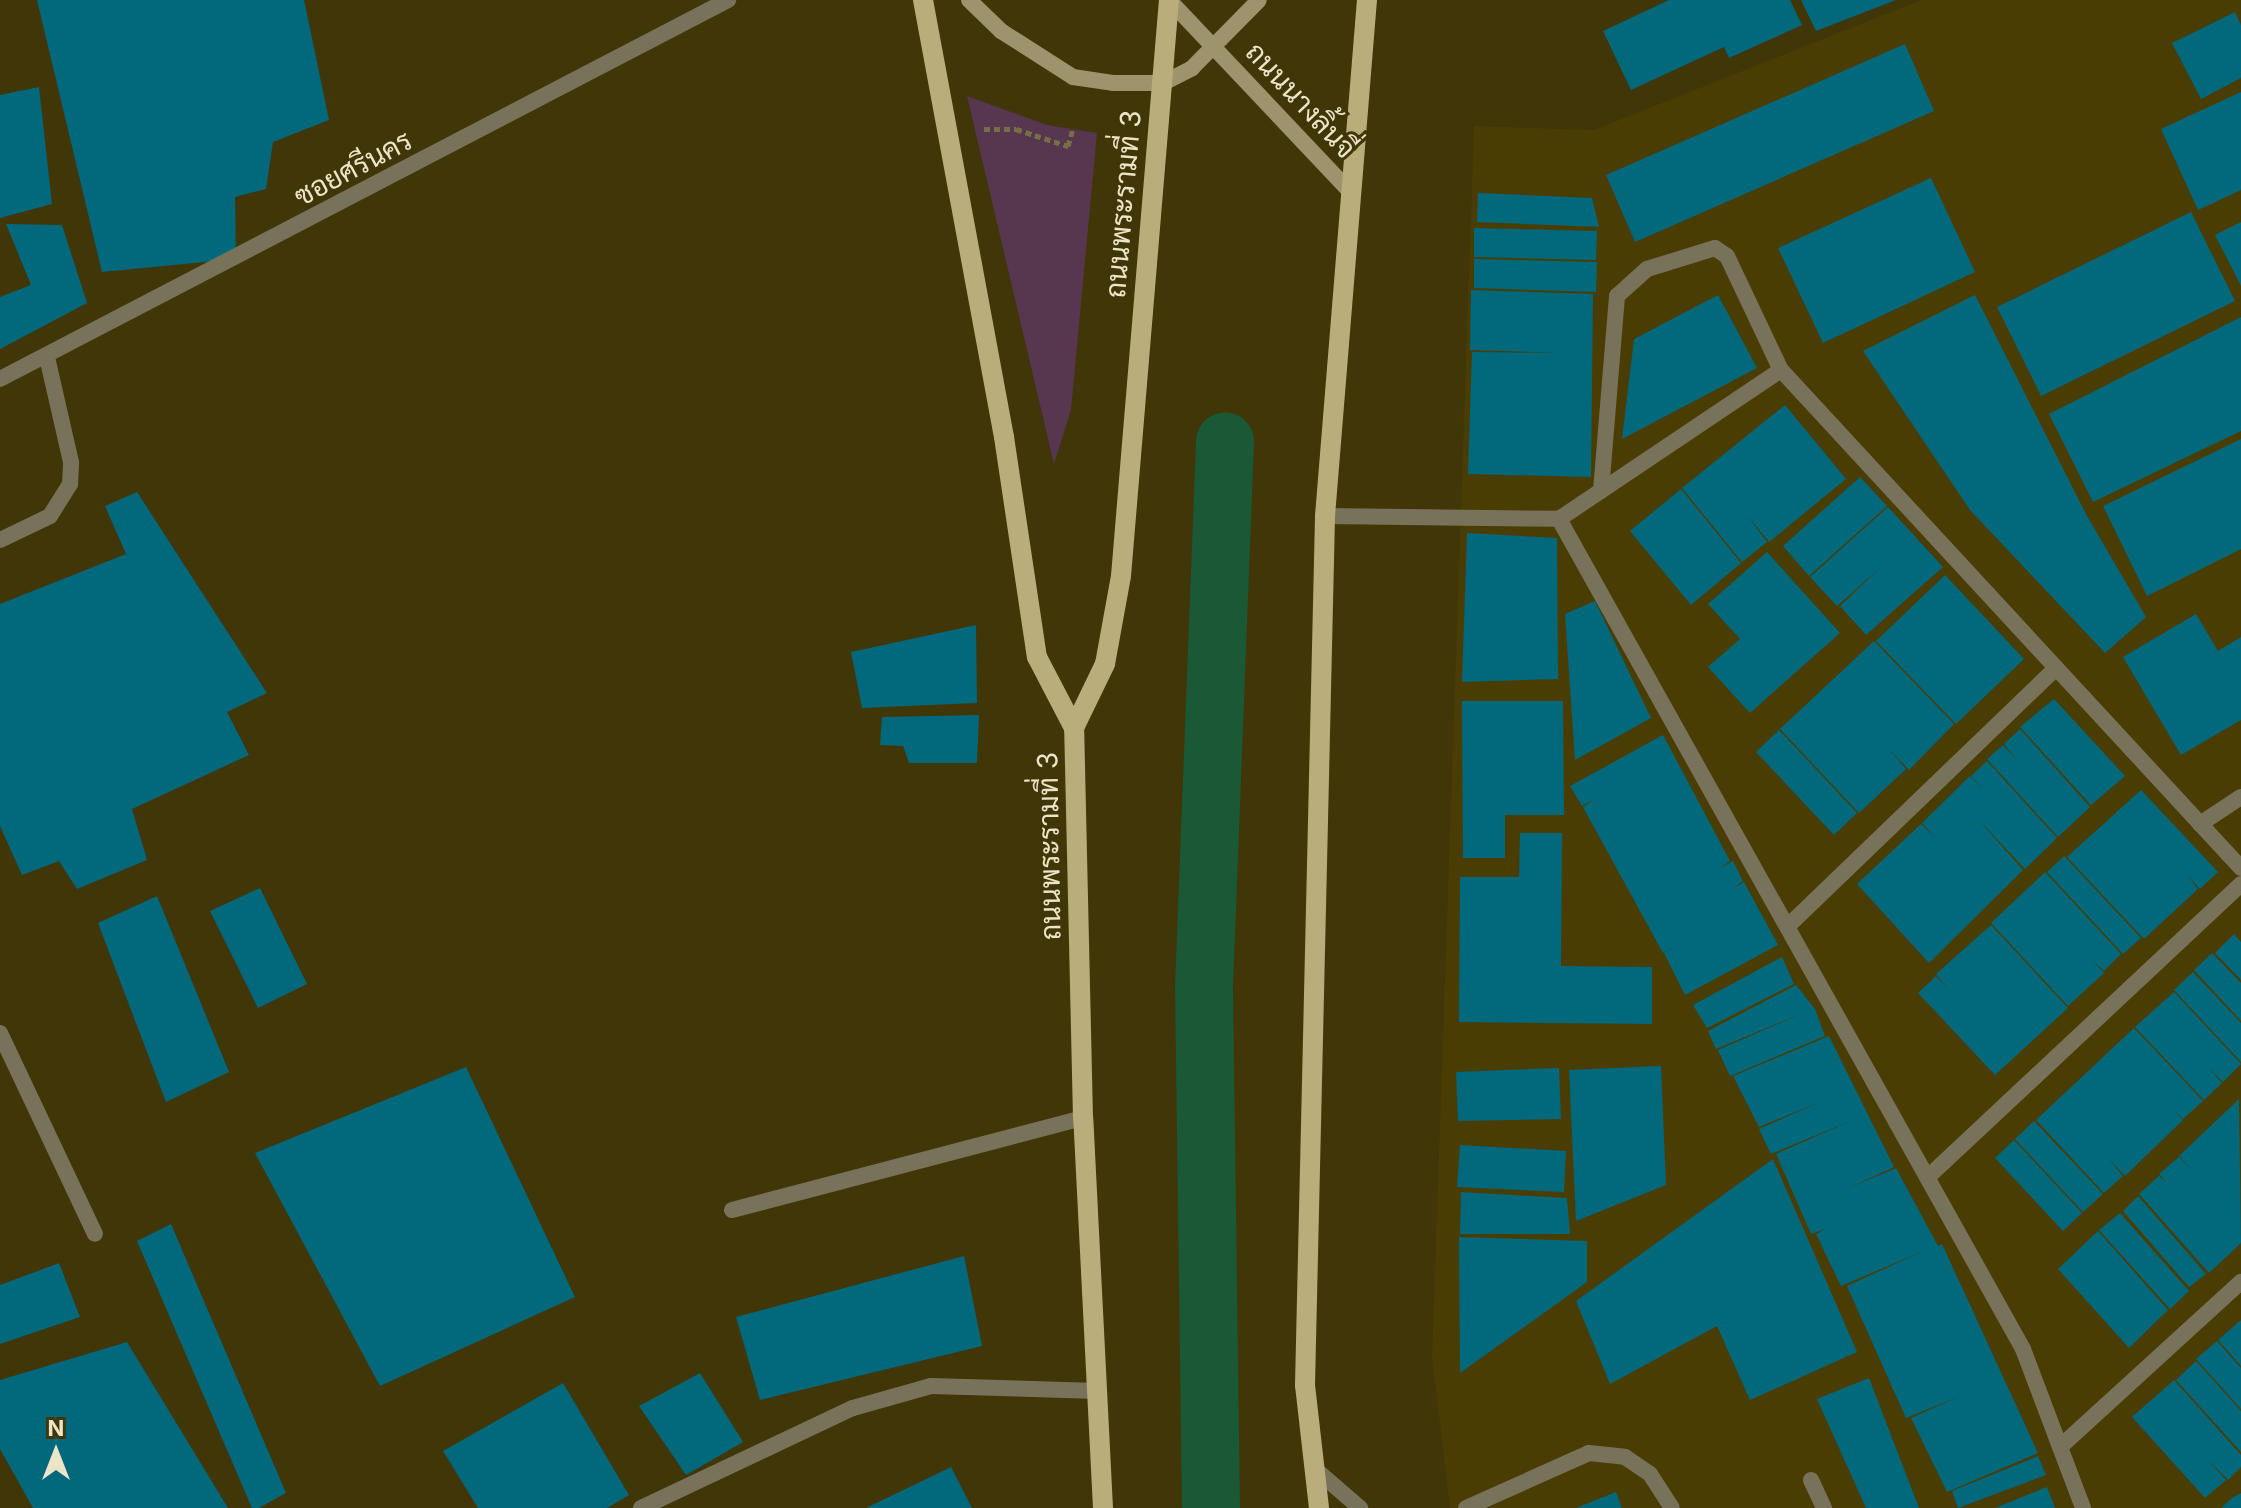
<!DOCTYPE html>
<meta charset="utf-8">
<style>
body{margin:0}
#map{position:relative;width:2241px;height:1508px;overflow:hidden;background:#403607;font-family:Inter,Sarabun,sans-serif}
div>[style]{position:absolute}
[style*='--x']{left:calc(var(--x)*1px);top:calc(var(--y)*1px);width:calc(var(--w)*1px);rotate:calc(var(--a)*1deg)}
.built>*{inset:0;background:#493d04}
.green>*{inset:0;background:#57364f}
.canal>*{height:58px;margin:-29px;padding:0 29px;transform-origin:29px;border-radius:29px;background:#1a5836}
.building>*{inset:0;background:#02687b}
.path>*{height:5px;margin-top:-2.5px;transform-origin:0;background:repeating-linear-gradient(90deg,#776e45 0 6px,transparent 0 10px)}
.lane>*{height:16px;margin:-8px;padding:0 8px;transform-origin:8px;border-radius:8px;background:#78725a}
.street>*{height:16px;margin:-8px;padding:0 8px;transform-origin:8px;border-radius:8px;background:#78725a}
.secondary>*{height:16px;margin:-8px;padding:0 8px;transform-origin:8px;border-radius:8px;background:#9d936d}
.primary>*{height:20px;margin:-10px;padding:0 10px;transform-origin:10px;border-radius:10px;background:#b9ad7b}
span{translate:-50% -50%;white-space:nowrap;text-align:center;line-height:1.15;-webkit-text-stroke:6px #403607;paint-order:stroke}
.street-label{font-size:28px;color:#ece5c7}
.north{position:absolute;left:16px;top:1412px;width:80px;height:80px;-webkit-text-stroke:6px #403607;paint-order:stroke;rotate:0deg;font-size:22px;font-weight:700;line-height:32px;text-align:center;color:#ece5c7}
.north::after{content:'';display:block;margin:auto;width:28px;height:36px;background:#ece5c7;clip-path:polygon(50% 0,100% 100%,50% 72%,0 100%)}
</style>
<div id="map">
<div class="built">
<div style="clip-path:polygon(1921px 0,2241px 0,2241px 1508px,1450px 1508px,1432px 1357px,1474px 126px,1594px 130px)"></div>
</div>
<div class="green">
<div style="clip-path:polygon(967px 96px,1047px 125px,1097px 133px,1071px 410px,1054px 464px)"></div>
</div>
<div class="canal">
<div style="--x:1211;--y:1508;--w:522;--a:-90.77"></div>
<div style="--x:1204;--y:986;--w:545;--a:-87.79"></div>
</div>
<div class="building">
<div style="clip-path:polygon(37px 0,304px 0,329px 120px,273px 142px,266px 189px,235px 197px,236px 259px,102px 272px)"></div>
<div style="clip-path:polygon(1669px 0,1790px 0,1802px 25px,1729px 58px,1724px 47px,1631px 90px,1603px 31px)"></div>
<div style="clip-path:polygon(1801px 0,1896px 0,1816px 31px)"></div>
<div style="clip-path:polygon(2235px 12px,2241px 25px,2241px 78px,2201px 99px,2172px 43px)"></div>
<div style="clip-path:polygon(1905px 44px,1934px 111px,1635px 242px,1606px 175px)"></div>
<div style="clip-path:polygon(39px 87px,52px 204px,0 218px,0 95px)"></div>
<div style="clip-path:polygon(2241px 92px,2241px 190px,2198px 210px,2161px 129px)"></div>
<div style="clip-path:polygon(1931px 178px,1975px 272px,1823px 343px,1778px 248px)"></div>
<div style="clip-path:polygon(1478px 193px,1592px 198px,1599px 227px,1477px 222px)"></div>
<div style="clip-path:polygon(2191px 212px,2235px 301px,2041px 396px,1997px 307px)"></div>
<div style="clip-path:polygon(2241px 222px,2241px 286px,2215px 235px)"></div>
<div style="clip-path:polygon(6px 224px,62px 225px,87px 303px,0 349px,0 297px,31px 285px)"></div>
<div style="clip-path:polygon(1474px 228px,1597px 231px,1596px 260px,1474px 257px)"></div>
<div style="clip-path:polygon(1474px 259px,1597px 262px,1596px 292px,1474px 288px)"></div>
<div style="clip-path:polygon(1471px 290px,1593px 294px,1591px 477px,1468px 474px,1472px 352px,1560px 353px,1470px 350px)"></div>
<div style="clip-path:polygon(1718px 295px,1757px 368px,1622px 439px,1634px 339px)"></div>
<div style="clip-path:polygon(1975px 295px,2087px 516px,2146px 617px,2105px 653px,1970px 510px,1863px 351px)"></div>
<div style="clip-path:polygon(2241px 317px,2241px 431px,2093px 502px,2049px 414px)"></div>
<div style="clip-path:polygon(1785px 405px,1846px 479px,1769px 542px,1747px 515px,1767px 542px,1742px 562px,1682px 488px)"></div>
<div style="clip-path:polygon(2241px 439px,2241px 549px,2147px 596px,2103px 506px)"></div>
<div style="clip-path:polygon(1860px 477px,1887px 506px,1809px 576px,1783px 546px)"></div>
<div style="clip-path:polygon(1681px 489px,1741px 563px,1691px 605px,1630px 531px)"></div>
<div style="clip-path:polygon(137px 492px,267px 693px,227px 712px,249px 755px,132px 809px,147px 860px,77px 889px,59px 861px,22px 875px,0 826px,0 604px,126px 554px,105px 506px)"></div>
<div style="clip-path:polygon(1888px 507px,1943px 567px,1866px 635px,1840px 606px,1880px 568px,1837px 606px,1810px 577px)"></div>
<div style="clip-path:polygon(1467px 533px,1557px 538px,1558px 679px,1462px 682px)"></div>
<div style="clip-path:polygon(1767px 552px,1840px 633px,1750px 713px,1708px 667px,1740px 639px,1708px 604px)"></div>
<div style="clip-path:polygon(1945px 575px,2024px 659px,1956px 724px,1876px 641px)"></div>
<div style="clip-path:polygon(1595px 601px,1651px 718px,1575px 760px,1565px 614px)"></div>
<div style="clip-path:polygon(2196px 614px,2218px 651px,2241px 637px,2241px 720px,2181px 755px,2123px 657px)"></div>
<div style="clip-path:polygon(976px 625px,977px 703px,862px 708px,851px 652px)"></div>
<div style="clip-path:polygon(1874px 641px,1954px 724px,1909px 770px,1889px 749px,1906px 769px,1859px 813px,1780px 729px)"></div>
<div style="clip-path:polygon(2054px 699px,2125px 776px,2091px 805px,2020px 727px)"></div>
<div style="clip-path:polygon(1462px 701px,1563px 701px,1564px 815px,1505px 815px,1505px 858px,1463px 858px)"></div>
<div style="clip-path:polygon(979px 715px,977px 763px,909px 763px,903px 746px,880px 745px,882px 717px)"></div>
<div style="clip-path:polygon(2020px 729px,2090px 807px,2058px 837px,1987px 759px,2003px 745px,2017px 760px,2004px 744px)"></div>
<div style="clip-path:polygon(1779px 730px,1857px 813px,1834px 835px,1756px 752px)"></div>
<div style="clip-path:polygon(1663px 735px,1730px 861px,1719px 869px,1733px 861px,1743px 881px,1733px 888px,1744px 882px,1778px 945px,1685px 995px,1664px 953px,1677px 945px,1663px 953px,1583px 807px,1596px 798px,1582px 806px,1570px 786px)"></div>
<div style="clip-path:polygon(1987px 761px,2057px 838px,2025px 869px,1977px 818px,2023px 870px,1929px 963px,1857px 884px,1921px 824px,1935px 838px,1922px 823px,1970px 776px,1984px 791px,1971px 776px)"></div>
<div style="clip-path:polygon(2141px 790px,2218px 872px,2200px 889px,2187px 875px,2198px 889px,2144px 939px,2067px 857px)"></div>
<div style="clip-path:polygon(1520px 833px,1562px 833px,1561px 966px,1652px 967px,1652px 1024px,1459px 1022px,1460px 877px,1519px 877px)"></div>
<div style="clip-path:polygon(2064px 856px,2141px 938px,2123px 954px,2047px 872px)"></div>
<div style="clip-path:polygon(2045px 872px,2121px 954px,2104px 971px,2092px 960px,2104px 973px,2068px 1006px,1991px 923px)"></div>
<div style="clip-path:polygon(260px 888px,307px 984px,258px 1008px,210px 911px)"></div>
<div style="clip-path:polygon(157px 896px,229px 1072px,166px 1102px,98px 923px)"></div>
<div style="clip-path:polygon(1991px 925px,2068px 1008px,1995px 1075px,1918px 993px,1936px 976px,1947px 988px,1936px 974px)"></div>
<div style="clip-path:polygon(2234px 934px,2241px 942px,2241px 980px,2215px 953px)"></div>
<div style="clip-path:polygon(2212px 953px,2241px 983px,2241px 1021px,2194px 970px)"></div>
<div style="clip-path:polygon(1782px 957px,1794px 984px,1707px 1028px,1693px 1005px)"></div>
<div style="clip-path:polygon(2193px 972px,2241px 1023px,2241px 1062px,2174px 990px)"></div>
<div style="clip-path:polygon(1796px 985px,1815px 1009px,1825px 1036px,1730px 1076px,1718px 1050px,1803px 1013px,1716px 1049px,1708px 1031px)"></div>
<div style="clip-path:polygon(2174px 992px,2241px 1064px,2223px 1082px,2209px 1068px,2222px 1083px,2204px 1100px,2135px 1027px)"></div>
<div style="clip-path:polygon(2134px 1028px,2203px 1101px,2183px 1119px,2172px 1108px,2183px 1120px,2125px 1176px,2108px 1158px,2123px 1176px,2104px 1193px,2036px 1120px)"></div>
<div style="clip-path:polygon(1829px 1036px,1894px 1167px,1849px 1188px,1896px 1168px,1938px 1246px,1942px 1244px,2038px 1453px,1947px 1492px,1911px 1418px,1960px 1396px,1906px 1418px,1847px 1286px,1923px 1251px,1841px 1286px,1816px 1234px,1825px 1229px,1811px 1234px,1776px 1154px,1853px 1120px,1771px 1154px,1759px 1129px,1822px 1101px,1759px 1127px,1733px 1076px)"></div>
<div style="clip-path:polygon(1661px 1066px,1666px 1185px,1576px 1221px,1569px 1070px)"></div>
<div style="clip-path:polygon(466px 1067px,575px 1297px,380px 1386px,255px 1153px)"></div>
<div style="clip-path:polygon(1559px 1068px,1561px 1119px,1458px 1121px,1456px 1072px)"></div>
<div style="clip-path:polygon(2239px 1099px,2241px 1243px,2209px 1273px,2139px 1194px,2159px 1176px,2166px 1182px,2159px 1174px,2179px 1157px,2193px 1171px,2179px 1156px)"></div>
<div style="clip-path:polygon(2034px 1121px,2103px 1194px,2083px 1212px,2015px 1139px)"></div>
<div style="clip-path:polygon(2014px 1140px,2082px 1213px,2063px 1231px,1995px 1158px)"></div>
<div style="clip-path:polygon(1460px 1145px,1566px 1151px,1564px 1192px,1457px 1187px)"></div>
<div style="clip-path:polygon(1773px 1159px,1857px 1352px,1750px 1400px,1717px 1326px,1610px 1384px,1576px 1301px)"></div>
<div style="clip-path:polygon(1461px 1192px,1567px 1198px,1570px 1234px,1460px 1234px)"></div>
<div style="clip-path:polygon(2138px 1196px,2206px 1274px,2189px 1287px,2123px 1211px)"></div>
<div style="clip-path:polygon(2120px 1213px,2189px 1291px,2170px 1309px,2099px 1230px)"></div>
<div style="clip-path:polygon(171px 1224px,286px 1493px,259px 1508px,252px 1508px,137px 1241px)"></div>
<div style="clip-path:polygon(2098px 1231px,2168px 1310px,2129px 1348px,2058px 1269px)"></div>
<div style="clip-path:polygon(1459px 1237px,1587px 1241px,1587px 1282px,1460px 1373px)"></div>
<div style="clip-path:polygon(964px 1256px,982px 1346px,760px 1400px,736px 1317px)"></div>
<div style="clip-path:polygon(59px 1263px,80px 1317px,0 1344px,0 1285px)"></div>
<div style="clip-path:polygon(2241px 1320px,2241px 1366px,2218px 1340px)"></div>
<div style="clip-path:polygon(2217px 1341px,2241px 1368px,2241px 1409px,2196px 1359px)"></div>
<div style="clip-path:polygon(127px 1342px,228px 1508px,33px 1508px,0 1449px,0 1380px)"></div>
<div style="clip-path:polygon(2196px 1361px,2241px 1411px,2241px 1452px,2176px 1380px)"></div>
<div style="clip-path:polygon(700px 1373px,743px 1442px,686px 1475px,639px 1406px)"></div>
<div style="clip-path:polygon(1869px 1378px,1919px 1508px,1866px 1508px,1817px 1399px)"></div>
<div style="clip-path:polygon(2174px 1380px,2241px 1455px,2241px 1467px,2228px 1480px,2207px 1459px,2226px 1480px,2205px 1498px,2132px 1417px)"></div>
<div style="clip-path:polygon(563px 1383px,629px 1495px,607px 1508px,478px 1508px,443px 1451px)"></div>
<div style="clip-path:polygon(2038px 1456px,2046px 1475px,1958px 1508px,1952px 1491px)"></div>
<div style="clip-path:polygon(951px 1467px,972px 1508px,866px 1508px)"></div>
<div style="clip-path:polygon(2047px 1487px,2055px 1508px,1995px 1508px)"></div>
<div style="clip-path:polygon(1616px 1492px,1622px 1508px,1576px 1508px)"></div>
<div style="clip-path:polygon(2241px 1493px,2241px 1508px,2221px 1508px,2232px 1498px)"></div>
</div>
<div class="path">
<div style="--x:984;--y:129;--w:32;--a:0"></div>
<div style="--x:1016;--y:129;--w:55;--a:18.1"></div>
<div style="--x:1068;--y:146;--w:18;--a:-74"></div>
</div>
<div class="lane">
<div style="--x:0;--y:540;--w:55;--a:-25.6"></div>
<div style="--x:50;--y:516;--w:38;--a:-58"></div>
<div style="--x:70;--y:484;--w:22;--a:-87"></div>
<div style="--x:71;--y:462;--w:108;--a:-102.9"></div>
<div style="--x:732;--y:1210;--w:363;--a:-14.7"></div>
<div style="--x:1811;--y:1480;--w:31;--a:65"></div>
<div style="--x:641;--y:1508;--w:234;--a:-25.3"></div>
<div style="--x:853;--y:1408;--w:81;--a:-15.8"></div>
<div style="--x:931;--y:1386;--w:166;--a:1.7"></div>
<div style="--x:1466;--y:1508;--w:135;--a:-24.1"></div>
<div style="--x:1589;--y:1453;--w:36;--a:6"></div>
<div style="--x:1625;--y:1457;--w:30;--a:34"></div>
<div style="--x:1650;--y:1474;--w:40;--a:57.1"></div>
</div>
<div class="street">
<div style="--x:0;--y:379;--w:821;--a:-27.5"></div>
<div style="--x:1601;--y:491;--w:196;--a:-85.3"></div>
<div style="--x:1617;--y:296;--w:40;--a:-42"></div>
<div style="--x:1647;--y:269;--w:71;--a:-17.2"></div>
<div style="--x:1715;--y:248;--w:14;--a:34"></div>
<div style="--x:1727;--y:256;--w:126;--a:64.7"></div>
<div style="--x:1781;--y:370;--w:678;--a:47.27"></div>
<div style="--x:1325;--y:516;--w:234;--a:0.7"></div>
<div style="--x:1559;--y:519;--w:951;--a:60.79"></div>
<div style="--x:2023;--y:1349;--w:170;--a:69.3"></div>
<div style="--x:1559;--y:519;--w:267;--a:-33.9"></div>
<div style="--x:2200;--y:824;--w:49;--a:-33.4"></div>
<div style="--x:1788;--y:926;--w:372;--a:-43.9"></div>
<div style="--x:0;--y:1033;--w:222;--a:64.7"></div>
<div style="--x:1928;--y:1177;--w:429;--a:-43.1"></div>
<div style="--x:2060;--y:1447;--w:245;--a:-42.4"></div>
<div style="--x:1315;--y:1469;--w:60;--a:40.9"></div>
</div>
<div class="secondary">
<div style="--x:969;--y:0;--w:45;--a:44.1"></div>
<div style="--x:1001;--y:31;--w:85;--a:32.6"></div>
<div style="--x:1073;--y:77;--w:40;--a:8.5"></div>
<div style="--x:1113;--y:83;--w:50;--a:0"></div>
<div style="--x:1163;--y:83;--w:33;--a:-27"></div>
<div style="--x:1192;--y:68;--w:95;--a:-45.4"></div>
<div style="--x:1169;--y:0;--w:260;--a:46.6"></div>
</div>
<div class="primary">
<div style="--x:923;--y:0;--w:444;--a:79.5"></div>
<div style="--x:1004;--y:437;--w:222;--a:81.5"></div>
<div style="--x:1037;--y:657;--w:80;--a:62.5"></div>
<div style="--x:1103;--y:1508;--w:391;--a:-92.9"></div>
<div style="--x:1083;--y:1118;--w:390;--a:-91.3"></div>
<div style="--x:1074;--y:728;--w:71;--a:-64.2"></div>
<div style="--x:1105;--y:664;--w:89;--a:-79.7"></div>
<div style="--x:1121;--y:576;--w:578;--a:-85.24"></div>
<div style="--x:1319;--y:1508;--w:124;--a:-96.5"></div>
<div style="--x:1305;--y:1385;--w:869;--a:-88.68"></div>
<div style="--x:1325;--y:516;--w:518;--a:-85.35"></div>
</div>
<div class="street-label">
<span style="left:1301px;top:100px;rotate:47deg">ถนนนางลิ้นจี่</span>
<span style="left:353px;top:168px;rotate:-28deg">ซอยศรีนคร</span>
<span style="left:1123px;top:204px;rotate:-85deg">ถนนพระรามที่ 3</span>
<span style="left:1049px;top:846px;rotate:-91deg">ถนนพระรามที่ 3</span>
</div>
<div class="north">N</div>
</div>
